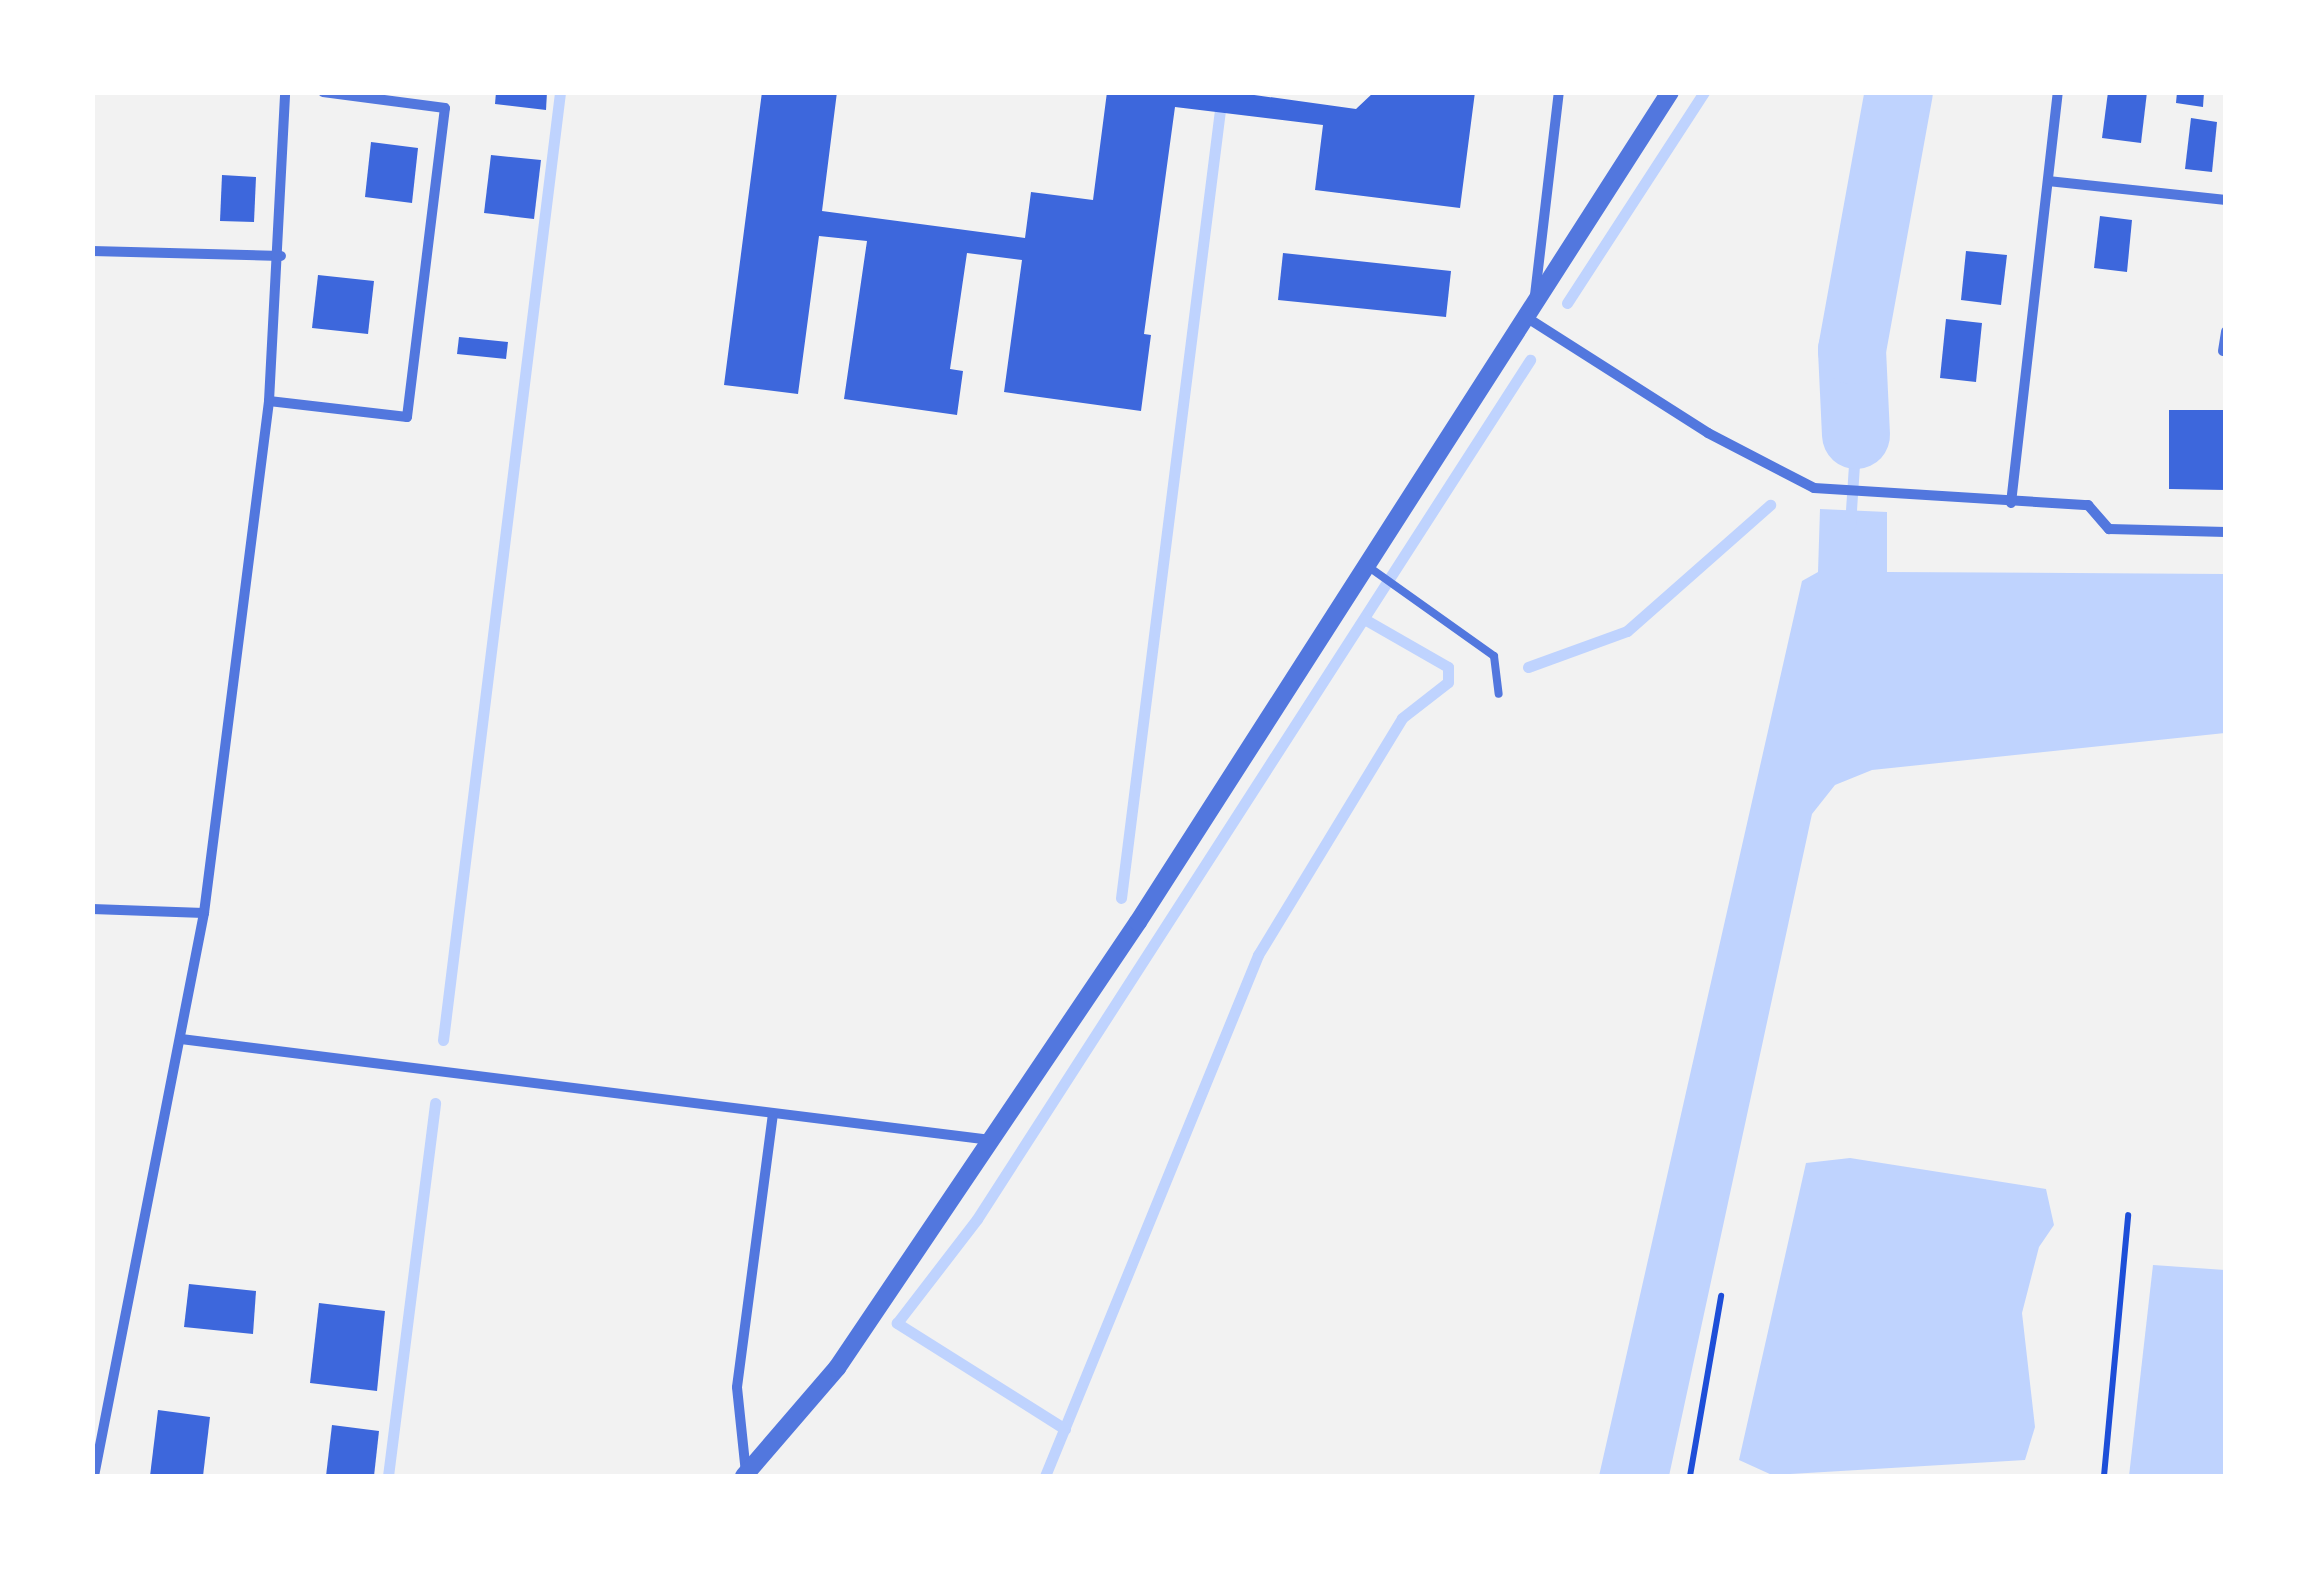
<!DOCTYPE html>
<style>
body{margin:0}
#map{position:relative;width:2318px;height:1569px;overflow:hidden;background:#f2f2f2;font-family:Arial,sans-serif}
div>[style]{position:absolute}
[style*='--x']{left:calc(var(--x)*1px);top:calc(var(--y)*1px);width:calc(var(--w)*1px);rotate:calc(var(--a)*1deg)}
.water>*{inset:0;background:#bfd3fe}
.stream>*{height:11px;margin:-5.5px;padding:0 5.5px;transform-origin:5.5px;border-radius:5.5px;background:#bfd3fe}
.river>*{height:68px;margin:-34px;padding:0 34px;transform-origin:34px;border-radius:34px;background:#bfd3fe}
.building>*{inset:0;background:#3d67dc}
.path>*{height:6px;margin:-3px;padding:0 3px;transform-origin:3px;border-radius:3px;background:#1d4ed8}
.service>*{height:8px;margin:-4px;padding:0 4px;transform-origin:4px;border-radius:4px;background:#5277de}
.minor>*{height:10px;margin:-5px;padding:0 5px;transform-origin:5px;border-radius:5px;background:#5277de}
.tertiary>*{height:18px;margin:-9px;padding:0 9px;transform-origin:9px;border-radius:9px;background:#5277de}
span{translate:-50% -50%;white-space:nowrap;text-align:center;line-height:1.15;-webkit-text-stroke:8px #fff;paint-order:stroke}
.frame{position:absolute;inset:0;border:95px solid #fff;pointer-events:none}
</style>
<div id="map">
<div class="water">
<div style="clip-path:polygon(1820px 509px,1887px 512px,1887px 572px,2225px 574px,2225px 733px,1872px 770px,1835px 785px,1812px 814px,1669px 1476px,1599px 1476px,1802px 581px,1818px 572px)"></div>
<div style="clip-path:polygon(1850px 1158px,2046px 1189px,2054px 1225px,2039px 1247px,2022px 1313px,2035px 1427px,2025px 1460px,1772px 1475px,1739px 1460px,1806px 1163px)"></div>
<div style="clip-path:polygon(2153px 1265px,2225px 1270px,2225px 1476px,2129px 1476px)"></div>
</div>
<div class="stream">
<div style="--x:1567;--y:303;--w:252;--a:-57"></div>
<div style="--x:1850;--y:525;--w:90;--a:-86.2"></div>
<div style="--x:1528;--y:667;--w:105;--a:-20"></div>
<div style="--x:1627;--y:631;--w:191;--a:-41.4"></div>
<div style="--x:1121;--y:898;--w:802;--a:-82.84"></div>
<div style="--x:443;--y:1040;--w:955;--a:-82.96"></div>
<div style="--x:1065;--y:1429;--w:199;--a:-147.8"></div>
<div style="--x:897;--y:1323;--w:131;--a:-52.4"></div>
<div style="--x:977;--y:1219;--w:1022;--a:-57.23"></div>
<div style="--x:388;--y:1476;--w:376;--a:-82.8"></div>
<div style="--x:1045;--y:1476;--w:563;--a:-67.76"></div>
<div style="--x:1258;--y:955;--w:277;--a:-58.7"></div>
<div style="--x:1402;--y:718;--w:58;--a:-38"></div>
<div style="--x:1448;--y:682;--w:15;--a:-90"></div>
<div style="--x:1448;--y:667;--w:95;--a:-150.2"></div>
</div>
<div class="river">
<div style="--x:1856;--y:435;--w:85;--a:-92.7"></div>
<div style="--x:1852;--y:350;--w:262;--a:-79.7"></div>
</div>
<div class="building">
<div style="clip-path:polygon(496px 92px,547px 92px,546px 110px,495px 104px)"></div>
<div style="clip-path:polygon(762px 92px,837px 92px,822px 211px,1025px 238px,1031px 192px,1093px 200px,1107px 92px,1233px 92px,1356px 109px,1374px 92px,1475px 92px,1460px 208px,1315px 190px,1323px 125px,1175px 107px,1144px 334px,1151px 335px,1141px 411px,1004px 392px,1022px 260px,967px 253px,950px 369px,963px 371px,957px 415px,844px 399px,867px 241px,819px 236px,798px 394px,724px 385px)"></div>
<div style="clip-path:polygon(2108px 92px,2147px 92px,2141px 143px,2102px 138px)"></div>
<div style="clip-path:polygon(2177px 92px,2204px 92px,2203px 107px,2176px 103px)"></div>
<div style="clip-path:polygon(2191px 118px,2217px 122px,2212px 172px,2185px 169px)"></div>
<div style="clip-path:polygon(371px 142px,418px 148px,412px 203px,365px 197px)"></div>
<div style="clip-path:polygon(491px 155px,541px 160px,534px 219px,484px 213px)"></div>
<div style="clip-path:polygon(222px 175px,256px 177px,254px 222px,220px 221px)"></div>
<div style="clip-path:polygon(2100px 216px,2132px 220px,2127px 272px,2094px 268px)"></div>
<div style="clip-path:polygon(1966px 251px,2007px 255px,2001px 305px,1961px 300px)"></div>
<div style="clip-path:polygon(1283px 253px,1451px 271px,1446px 317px,1278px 300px)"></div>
<div style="clip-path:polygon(318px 275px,374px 281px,368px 334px,312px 328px)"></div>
<div style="clip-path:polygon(1946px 319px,1982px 323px,1976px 382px,1940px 378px)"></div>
<div style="clip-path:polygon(459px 337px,508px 342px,506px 359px,457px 354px)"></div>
<div style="clip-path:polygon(2169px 410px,2226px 410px,2226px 490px,2169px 489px)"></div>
<div style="clip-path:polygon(189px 1284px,256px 1291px,253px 1334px,184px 1327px)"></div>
<div style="clip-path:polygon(319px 1303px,385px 1311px,377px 1391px,310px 1383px)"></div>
<div style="clip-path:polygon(158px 1410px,210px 1417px,203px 1476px,150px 1476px)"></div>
<div style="clip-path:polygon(332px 1425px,379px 1431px,374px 1476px,326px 1476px)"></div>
</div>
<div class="path">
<div style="--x:1690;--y:1476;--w:183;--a:-80.2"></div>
<div style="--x:2104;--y:1476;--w:262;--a:-84.7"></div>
</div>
<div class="service">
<div style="--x:1366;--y:565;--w:157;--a:35.4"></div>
<div style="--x:1494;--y:656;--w:38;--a:83"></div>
</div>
<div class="minor">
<div style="--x:2048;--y:181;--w:179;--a:6.1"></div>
<div style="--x:92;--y:251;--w:189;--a:1.5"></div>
<div style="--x:1535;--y:295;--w:204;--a:-83.3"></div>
<div style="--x:1526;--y:317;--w:216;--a:32.5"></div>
<div style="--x:1708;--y:433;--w:119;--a:27.4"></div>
<div style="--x:1814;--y:488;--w:275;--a:3.6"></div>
<div style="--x:2088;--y:505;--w:32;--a:49"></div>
<div style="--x:2109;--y:529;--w:117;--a:1.5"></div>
<div style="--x:2223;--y:351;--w:20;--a:-81"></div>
<div style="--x:269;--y:401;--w:139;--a:6.6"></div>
<div style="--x:407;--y:417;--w:311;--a:-83"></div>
<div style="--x:445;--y:108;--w:123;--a:-172.5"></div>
<div style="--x:2011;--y:503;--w:414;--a:-83.5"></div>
<div style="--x:92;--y:909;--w:112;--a:2"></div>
<div style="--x:181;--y:1039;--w:816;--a:7.11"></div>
<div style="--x:746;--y:1473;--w:86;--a:-96"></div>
<div style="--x:737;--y:1387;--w:275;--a:-82.5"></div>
<div style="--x:94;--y:1476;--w:574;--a:-78.94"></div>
<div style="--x:204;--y:913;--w:516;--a:-82.76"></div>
<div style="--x:269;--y:401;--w:309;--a:-87"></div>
</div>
<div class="tertiary">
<div style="--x:744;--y:1476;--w:143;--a:-49.3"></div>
<div style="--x:837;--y:1368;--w:538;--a:-55.99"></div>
<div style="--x:1138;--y:922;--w:986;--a:-57.34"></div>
</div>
<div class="frame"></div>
</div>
